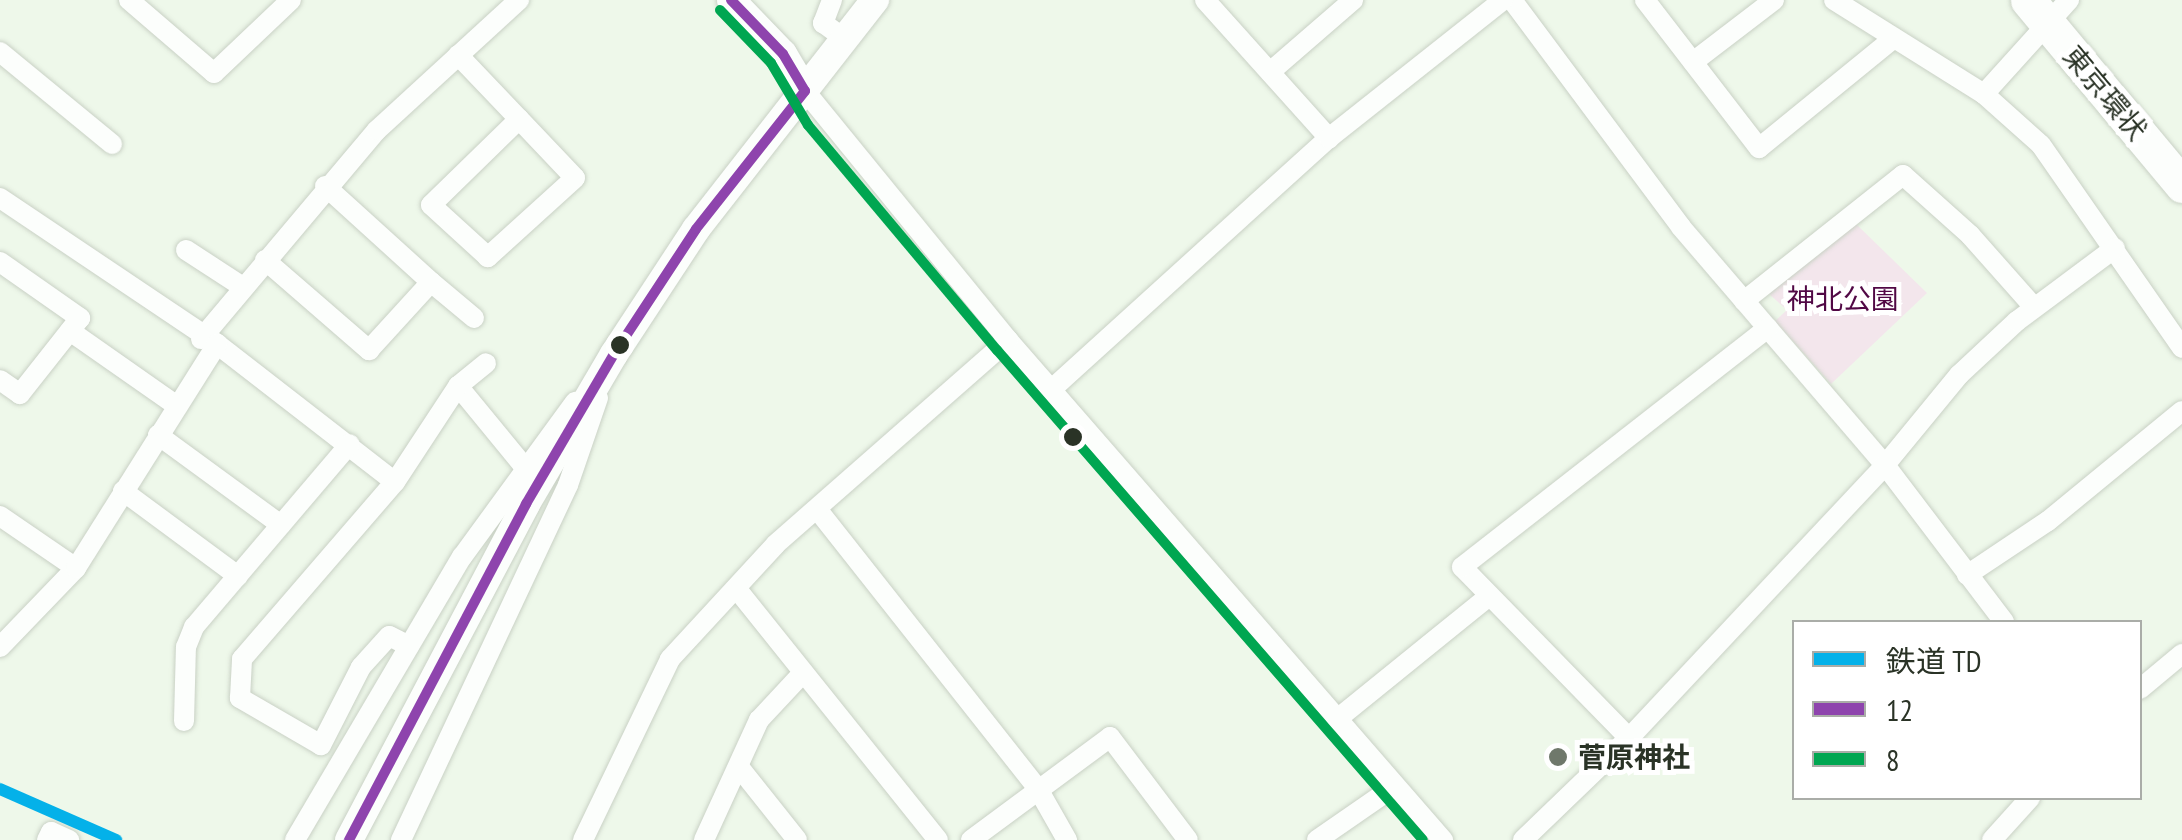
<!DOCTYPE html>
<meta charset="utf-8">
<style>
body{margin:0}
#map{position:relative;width:2182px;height:840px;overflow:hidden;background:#eef8ea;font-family:"PT Sans Narrow","Noto Sans JP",sans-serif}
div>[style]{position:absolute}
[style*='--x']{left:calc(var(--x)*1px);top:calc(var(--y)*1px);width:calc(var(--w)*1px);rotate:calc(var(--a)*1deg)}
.green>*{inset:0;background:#f3e6ec}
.roads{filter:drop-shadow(0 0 2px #c9d1c5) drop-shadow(0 0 2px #c9d1c5)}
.minor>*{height:20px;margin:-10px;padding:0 10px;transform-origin:10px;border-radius:10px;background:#fcfefc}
.tertiary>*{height:28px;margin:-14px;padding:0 14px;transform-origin:14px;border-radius:14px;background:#fcfefc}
.trunk>*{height:35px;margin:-17.5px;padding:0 17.5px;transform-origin:17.5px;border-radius:17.5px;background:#fcfefc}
.bus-1>*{height:10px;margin:-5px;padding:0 5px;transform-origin:5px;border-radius:5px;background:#8e44ad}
.bus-2>*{height:10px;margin:-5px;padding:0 5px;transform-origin:5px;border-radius:5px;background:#00a651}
.rail-1>*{height:12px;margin:-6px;padding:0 6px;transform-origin:6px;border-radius:6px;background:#04b1e9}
.dots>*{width:28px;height:28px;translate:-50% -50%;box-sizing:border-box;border:5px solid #fff;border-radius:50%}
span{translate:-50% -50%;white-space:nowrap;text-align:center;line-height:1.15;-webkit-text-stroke:10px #fff;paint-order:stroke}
.street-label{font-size:28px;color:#2a3326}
.park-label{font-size:28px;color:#510845}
.poi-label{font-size:28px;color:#2a3326;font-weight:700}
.left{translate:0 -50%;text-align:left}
.legend{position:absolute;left:1792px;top:620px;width:350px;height:180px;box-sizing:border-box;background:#fff;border:2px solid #aaada8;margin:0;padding:12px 18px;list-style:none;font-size:30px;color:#2a3326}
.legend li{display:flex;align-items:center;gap:20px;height:50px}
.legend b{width:50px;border:2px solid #aaada8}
</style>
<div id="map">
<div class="green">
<div style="clip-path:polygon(1854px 222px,1927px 293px,1831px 384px,1775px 321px,1787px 310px,1768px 293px)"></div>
</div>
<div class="roads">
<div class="minor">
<div style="--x:129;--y:0;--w:112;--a:40.7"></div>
<div style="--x:214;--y:73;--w:106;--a:-43.5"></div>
<div style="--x:832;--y:0;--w:25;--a:111"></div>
<div style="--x:823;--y:23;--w:26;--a:36"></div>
<div style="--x:1205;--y:0;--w:186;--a:48.1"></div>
<div style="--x:1512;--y:0;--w:283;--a:53.3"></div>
<div style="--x:1681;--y:227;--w:313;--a:49.4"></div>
<div style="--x:1885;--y:465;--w:197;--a:52.8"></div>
<div style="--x:1645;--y:0;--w:187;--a:52.4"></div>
<div style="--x:1759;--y:148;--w:169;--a:-39.2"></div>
<div style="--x:1834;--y:0;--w:177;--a:32.1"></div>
<div style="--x:1984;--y:94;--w:76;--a:41.8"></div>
<div style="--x:2041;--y:145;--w:247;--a:55.2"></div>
<div style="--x:0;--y:52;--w:145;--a:39.4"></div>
<div style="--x:458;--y:55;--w:88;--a:46.4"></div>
<div style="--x:519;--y:119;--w:81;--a:46.5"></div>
<div style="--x:575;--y:178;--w:118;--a:137.8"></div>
<div style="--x:488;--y:257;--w:77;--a:-137.6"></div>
<div style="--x:431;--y:205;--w:123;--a:-44.3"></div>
<div style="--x:1693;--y:62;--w:102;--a:-37.4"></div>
<div style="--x:1270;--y:72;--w:110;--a:-40.9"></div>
<div style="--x:805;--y:91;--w:321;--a:50.8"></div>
<div style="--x:1008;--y:340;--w:663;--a:48.98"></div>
<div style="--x:1984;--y:94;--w:127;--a:-47.9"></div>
<div style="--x:0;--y:198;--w:262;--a:33.9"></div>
<div style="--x:217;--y:344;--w:225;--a:37.8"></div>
<div style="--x:186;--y:250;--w:68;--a:33"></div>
<div style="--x:265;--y:260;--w:138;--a:40.9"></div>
<div style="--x:369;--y:350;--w:92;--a:-47.6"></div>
<div style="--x:431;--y:282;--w:143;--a:-137.8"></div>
<div style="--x:0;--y:262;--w:98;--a:35"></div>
<div style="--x:80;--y:318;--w:97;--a:128.3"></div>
<div style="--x:20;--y:394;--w:24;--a:-145"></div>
<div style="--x:431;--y:282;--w:56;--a:39.9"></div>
<div style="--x:1744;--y:301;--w:203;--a:-38.4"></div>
<div style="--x:1903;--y:175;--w:90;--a:41.8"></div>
<div style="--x:1970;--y:235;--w:96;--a:48.4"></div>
<div style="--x:70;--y:331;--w:131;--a:35"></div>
<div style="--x:201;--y:339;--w:273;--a:-49.9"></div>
<div style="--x:377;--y:130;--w:193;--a:-42.5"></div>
<div style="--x:458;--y:386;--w:102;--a:50.6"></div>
<div style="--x:1053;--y:388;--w:372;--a:-42.2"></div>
<div style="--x:1329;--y:138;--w:222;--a:-38.4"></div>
<div style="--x:158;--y:435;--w:152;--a:36.2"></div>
<div style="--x:123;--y:491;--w:143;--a:36.5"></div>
<div style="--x:817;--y:509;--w:357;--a:51.7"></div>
<div style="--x:1038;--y:789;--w:59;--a:60.4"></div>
<div style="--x:0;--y:516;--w:92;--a:34.4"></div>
<div style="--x:1967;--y:575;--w:97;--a:-33.7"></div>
<div style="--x:2048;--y:521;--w:173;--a:-39.4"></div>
<div style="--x:736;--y:588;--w:323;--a:51.3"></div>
<div style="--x:409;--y:646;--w:22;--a:-153"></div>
<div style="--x:389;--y:636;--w:42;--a:132.1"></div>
<div style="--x:361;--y:667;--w:88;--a:117.1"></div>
<div style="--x:321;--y:745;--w:94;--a:-149.9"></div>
<div style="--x:240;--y:698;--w:39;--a:-87"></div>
<div style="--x:242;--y:659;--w:234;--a:-49.2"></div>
<div style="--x:395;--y:482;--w:115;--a:-56.7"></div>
<div style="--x:458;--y:386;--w:36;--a:-39"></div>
<div style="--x:0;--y:647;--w:110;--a:-46.1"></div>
<div style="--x:76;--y:568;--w:265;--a:-57.8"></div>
<div style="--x:2140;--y:689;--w:55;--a:-39.8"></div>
<div style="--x:1336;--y:720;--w:196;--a:-39"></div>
<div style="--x:184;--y:721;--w:74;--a:-88.5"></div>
<div style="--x:186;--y:647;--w:22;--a:-68"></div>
<div style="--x:194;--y:627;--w:240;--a:-49.6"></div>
<div style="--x:1629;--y:738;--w:239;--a:-134.3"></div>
<div style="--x:1462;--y:567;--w:388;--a:-38"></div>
<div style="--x:739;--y:767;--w:93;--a:51.5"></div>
<div style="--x:47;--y:840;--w:9;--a:-63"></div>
<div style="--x:51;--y:832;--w:20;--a:24"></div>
<div style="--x:295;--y:840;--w:329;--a:-59.5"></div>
<div style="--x:462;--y:557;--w:192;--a:-53.9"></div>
<div style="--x:401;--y:840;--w:392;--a:-64.8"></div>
<div style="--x:568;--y:485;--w:92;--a:-71"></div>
<div style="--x:583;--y:840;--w:201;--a:-64.3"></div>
<div style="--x:670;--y:659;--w:156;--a:-47.3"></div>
<div style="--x:776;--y:544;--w:309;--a:-41.3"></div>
<div style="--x:704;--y:840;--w:132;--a:-65.4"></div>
<div style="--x:759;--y:720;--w:62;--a:-47"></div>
<div style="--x:971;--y:840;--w:173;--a:-36.5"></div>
<div style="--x:1110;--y:737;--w:129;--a:52.9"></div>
<div style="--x:1317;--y:840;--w:95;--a:-34.7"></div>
<div style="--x:1523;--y:840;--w:147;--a:-43.9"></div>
<div style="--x:1629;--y:738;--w:374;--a:-46.8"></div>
<div style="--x:1885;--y:465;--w:117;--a:-50.6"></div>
<div style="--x:1959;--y:375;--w:79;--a:-43"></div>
<div style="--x:2017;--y:321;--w:122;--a:-36.7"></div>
<div style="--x:1992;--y:840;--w:57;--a:-47.9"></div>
</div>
<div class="tertiary">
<div style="--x:731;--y:0;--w:75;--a:46.1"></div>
<div style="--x:783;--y:54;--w:43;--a:59.3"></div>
<div style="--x:349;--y:840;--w:380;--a:-62.2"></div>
<div style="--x:526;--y:504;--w:174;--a:-59.6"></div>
<div style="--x:614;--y:354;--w:149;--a:-56.7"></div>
<div style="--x:696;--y:229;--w:291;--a:-52"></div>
</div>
<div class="trunk">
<div style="--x:2028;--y:0;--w:241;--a:50.2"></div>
</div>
</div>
<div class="bus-1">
<div style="--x:731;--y:0;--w:75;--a:46.1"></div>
<div style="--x:783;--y:54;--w:43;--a:59.3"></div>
<div style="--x:349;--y:840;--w:380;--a:-62.2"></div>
<div style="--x:526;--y:504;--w:174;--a:-59.6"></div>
<div style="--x:614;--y:354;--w:149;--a:-56.7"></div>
<div style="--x:696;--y:229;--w:176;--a:-51.7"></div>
</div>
<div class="bus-2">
<div style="--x:720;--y:10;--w:74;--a:46.1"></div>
<div style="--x:771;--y:63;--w:72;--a:59.2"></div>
<div style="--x:808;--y:125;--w:294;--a:50"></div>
<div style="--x:997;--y:350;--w:649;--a:49"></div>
</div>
<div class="rail-1">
<div style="--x:0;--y:789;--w:127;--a:23.7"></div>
</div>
<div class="dots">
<div style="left:620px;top:345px;background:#2a3326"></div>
<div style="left:1073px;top:437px;background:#2a3326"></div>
<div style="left:1558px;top:757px;background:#6f786b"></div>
</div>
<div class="street-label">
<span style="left:2105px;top:93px;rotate:50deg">東京環状</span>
</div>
<div class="park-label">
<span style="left:1843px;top:299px">神北公園</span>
</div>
<div class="poi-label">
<span class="left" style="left:1578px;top:757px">菅原神社</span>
</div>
<ul class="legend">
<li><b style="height:12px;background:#04b1e9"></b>鉄道 TD</li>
<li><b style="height:12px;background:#8e44ad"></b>12</li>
<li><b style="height:12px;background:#00a651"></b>8</li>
</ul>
</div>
